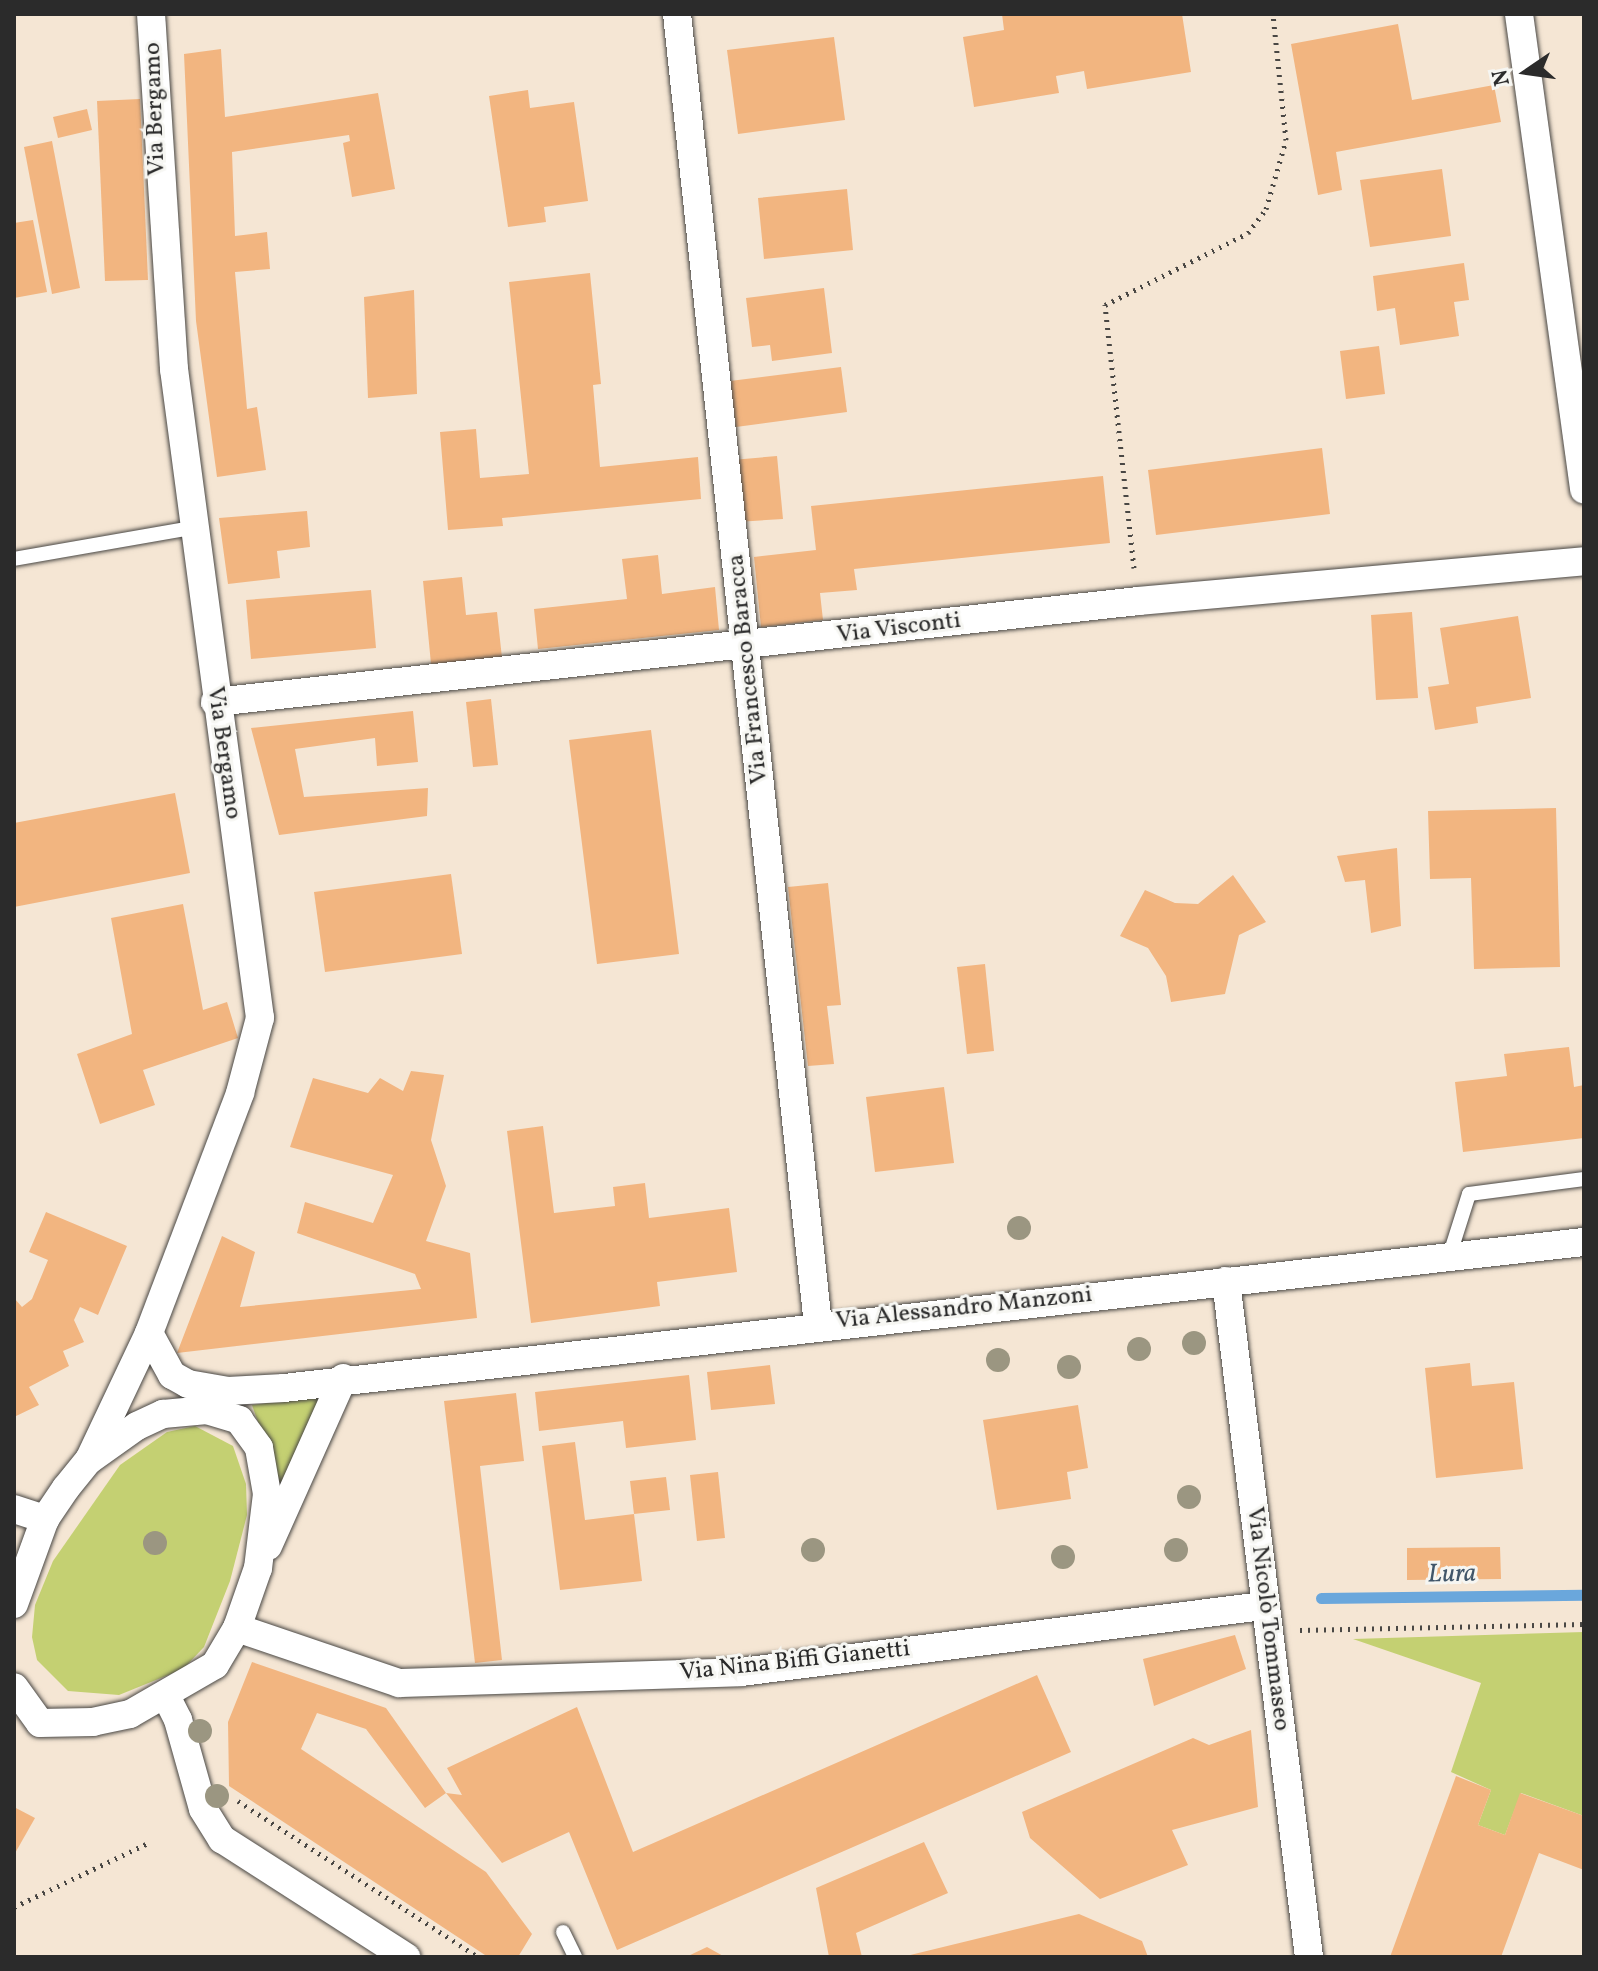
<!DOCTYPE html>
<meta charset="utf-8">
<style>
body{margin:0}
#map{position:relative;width:1598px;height:1971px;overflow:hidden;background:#f5e6d4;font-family:Vollkorn,serif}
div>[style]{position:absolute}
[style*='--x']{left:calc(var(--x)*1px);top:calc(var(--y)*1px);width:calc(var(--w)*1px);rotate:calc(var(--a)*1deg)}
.green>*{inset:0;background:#c4d072}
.stream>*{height:11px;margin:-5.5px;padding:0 5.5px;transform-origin:5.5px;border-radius:5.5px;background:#6aa7dc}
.building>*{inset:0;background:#f2b580}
.path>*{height:5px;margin-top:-2.5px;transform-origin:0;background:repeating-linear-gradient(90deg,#494744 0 2px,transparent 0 8px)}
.roads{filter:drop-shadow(0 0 2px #494744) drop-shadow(0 0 2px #494744)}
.service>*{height:14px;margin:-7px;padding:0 7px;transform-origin:7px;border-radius:7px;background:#fff}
.minor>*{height:28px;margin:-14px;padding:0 14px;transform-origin:14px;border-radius:14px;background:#fff}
.trees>*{width:24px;height:24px;margin:-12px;border-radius:50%;background:#9b9681}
span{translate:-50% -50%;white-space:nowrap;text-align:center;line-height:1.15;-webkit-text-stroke:6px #f6f6f2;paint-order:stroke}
.street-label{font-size:24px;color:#2b2b2b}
.water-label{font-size:26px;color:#415669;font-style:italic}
.frame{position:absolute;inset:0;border:16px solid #2b2b2b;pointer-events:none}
.north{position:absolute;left:1486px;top:32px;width:80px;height:80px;-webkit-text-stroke:6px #f6f6f2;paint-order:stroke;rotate:257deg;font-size:22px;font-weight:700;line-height:32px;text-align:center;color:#2b2b2b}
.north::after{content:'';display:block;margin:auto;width:28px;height:36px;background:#2b2b2b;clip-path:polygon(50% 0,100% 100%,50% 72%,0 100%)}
</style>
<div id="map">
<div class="green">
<div style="clip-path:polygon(321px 1396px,284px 1483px,279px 1482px,252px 1405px)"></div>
<div style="clip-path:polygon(195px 1426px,233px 1446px,246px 1484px,247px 1515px,230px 1581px,204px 1647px,183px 1669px,119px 1695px,68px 1691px,37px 1660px,32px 1637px,35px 1605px,53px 1561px,120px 1465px,167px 1432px)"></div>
<div style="clip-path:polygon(1584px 1632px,1584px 1816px,1521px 1793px,1505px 1835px,1478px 1825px,1491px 1790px,1451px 1772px,1481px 1683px,1353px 1639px)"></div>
</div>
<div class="stream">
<div style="--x:1321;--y:1598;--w:263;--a:-0.7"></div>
</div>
<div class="building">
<div style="clip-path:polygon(1002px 14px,1182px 14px,1191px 72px,1087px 89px,1084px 71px,1056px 76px,1059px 93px,974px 107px,963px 37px,1004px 30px)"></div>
<div style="clip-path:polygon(1398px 24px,1412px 100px,1494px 85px,1501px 122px,1336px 152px,1342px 190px,1318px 195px,1291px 44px)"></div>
<div style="clip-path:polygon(834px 37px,845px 120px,738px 134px,727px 50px)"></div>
<div style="clip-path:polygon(221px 49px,225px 117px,378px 93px,395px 189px,352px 197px,343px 143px,350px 141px,349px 135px,232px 152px,235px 236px,267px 232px,270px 269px,235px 272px,247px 409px,257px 407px,266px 470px,217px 477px,196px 321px,184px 54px)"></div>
<div style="clip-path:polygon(528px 90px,530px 108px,574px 102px,588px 201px,544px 207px,546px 222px,508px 227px,489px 96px)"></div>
<div style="clip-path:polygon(140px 99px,148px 280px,105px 281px,97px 101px)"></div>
<div style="clip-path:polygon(87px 109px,92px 130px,58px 138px,53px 117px)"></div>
<div style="clip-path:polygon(52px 141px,80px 288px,52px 294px,24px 147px)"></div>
<div style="clip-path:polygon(1442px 169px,1451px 236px,1370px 247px,1360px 180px)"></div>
<div style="clip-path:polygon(847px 189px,853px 250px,764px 259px,758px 198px)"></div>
<div style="clip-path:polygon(33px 220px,47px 292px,14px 298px,14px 223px)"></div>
<div style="clip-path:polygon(1464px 263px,1469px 300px,1454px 302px,1459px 336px,1400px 345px,1395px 308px,1377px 311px,1373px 276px)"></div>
<div style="clip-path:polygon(590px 273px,601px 384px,593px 385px,600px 467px,698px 457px,701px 499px,502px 518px,503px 526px,448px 530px,440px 432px,476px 429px,480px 478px,529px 474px,509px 282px)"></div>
<div style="clip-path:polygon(824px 288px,832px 353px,772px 361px,770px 345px,752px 347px,746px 298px)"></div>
<div style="clip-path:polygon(414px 290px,417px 394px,368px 398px,364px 297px)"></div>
<div style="clip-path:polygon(1379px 346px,1385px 394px,1346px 399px,1340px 351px)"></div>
<div style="clip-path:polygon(841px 367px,847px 412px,736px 427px,730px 381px)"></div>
<div style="clip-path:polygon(1322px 448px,1330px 514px,1156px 535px,1148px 470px)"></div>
<div style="clip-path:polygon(777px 456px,783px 519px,737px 522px,732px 460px)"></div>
<div style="clip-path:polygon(1103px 476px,1110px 543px,854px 569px,857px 590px,820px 593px,823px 620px,761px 627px,754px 557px,816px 550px,811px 506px)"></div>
<div style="clip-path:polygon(307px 511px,310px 547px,277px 551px,280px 578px,228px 584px,219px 518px)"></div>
<div style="clip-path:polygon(658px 555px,662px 594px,715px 587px,719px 630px,538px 649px,534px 609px,627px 599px,622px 559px)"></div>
<div style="clip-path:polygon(462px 577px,466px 615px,497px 612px,502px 658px,431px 664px,423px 581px)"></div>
<div style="clip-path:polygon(371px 590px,376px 648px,251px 659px,246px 600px)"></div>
<div style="clip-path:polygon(1412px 612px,1418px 698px,1376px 700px,1371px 615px)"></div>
<div style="clip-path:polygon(1518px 616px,1531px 698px,1476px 707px,1478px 723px,1435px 730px,1428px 687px,1449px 684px,1440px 628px)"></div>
<div style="clip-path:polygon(491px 699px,498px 765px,473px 767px,466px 702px)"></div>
<div style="clip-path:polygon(413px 711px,418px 762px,377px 766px,375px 738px,295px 749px,304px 797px,428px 788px,427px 816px,279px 835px,251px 728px)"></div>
<div style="clip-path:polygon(651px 730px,679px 954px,597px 964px,569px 740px)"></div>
<div style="clip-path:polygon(175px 793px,190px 873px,14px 907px,14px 823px)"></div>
<div style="clip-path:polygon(1556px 808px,1560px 967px,1474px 969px,1471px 878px,1430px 879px,1428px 811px)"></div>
<div style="clip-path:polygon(1397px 848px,1401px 926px,1371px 933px,1365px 880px,1345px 882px,1337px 856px)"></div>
<div style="clip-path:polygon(451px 874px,462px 954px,325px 972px,314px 892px)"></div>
<div style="clip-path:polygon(1233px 875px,1266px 922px,1239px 935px,1225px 994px,1171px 1002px,1166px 976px,1148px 948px,1120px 936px,1145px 890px,1175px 903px,1198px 904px)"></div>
<div style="clip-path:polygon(828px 883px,841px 1005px,827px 1006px,834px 1064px,808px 1066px,788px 887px)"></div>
<div style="clip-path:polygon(183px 904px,203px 1010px,227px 1002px,238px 1038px,143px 1070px,155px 1105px,100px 1124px,77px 1054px,132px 1034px,111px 918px)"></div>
<div style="clip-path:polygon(985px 964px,994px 1051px,967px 1054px,957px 967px)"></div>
<div style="clip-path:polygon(1569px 1047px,1574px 1087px,1584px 1085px,1584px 1138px,1463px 1152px,1455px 1082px,1507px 1076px,1504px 1054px)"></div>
<div style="clip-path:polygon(411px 1071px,444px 1075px,431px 1140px,446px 1186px,426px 1241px,470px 1253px,477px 1318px,177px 1353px,222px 1236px,255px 1252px,240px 1307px,421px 1289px,415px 1274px,297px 1233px,305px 1202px,373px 1223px,393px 1175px,290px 1147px,313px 1078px,368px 1093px,380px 1078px,403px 1091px)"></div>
<div style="clip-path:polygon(944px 1087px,954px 1163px,875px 1172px,866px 1097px)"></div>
<div style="clip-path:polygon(543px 1126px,554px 1213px,615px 1206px,613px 1187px,645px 1183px,649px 1218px,729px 1208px,737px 1272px,657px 1282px,660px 1306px,531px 1323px,507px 1131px)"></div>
<div style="clip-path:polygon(46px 1212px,127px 1246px,98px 1315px,80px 1307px,74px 1320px,84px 1342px,63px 1351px,69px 1366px,29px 1387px,39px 1405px,14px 1417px,14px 1298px,22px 1307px,32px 1299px,48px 1260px,29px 1252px)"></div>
<div style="clip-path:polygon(1470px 1363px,1472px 1386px,1514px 1382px,1523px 1469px,1436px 1478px,1425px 1368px)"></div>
<div style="clip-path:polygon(770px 1365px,775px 1404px,711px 1410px,707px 1372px)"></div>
<div style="clip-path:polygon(689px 1375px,696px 1440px,626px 1448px,623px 1421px,539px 1431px,535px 1392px)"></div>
<div style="clip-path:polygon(516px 1393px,524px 1461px,480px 1466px,502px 1660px,475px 1663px,444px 1401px)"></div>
<div style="clip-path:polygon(1078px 1405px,1088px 1468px,1067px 1472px,1071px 1499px,997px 1510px,983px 1420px)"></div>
<div style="clip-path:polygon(575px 1442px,585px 1520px,634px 1514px,642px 1581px,560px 1590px,542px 1446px)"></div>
<div style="clip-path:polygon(718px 1472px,725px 1538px,697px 1541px,690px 1475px)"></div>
<div style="clip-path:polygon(666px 1477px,670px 1510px,634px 1514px,630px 1481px)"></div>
<div style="clip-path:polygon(1500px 1547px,1501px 1579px,1407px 1580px,1407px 1548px)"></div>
<div style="clip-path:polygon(1235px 1635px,1246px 1669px,1154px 1706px,1143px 1659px)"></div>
<div style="clip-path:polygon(252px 1662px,386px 1708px,446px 1793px,425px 1808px,366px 1729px,317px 1713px,301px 1749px,486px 1872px,532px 1934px,518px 1957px,488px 1957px,229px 1786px,228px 1722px)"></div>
<div style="clip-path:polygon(1037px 1675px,1071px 1752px,617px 1950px,569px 1832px,502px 1863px,446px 1793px,462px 1795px,447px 1768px,577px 1707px,633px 1852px)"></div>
<div style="clip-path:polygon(1251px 1730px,1258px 1807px,1172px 1830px,1188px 1865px,1100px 1899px,1030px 1838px,1022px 1812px,1193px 1738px,1209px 1745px)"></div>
<div style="clip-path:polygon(1456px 1776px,1491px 1790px,1478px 1825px,1505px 1835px,1520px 1793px,1584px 1816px,1584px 1870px,1539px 1853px,1501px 1957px,1390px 1957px)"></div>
<div style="clip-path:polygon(14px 1807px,35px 1818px,14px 1855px)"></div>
<div style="clip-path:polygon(924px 1842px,948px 1893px,856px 1933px,862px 1957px,829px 1957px,816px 1888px)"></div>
<div style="clip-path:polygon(1079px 1914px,1142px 1941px,1148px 1957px,902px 1957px)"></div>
<div style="clip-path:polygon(707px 1947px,725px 1957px,686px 1957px)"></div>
</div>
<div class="path">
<div style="--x:1134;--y:568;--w:265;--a:-96.3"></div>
<div style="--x:1105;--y:305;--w:160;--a:-26.7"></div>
<div style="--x:1248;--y:233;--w:30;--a:-53"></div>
<div style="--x:1266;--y:209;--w:72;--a:-73.8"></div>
<div style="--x:1286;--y:140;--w:127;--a:-95.9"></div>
<div style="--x:1300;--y:1630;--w:284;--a:-1.2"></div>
<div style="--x:238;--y:1801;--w:286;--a:33"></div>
<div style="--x:14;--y:1907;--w:151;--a:-25.5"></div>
</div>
<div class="roads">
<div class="service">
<div style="--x:14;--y:559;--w:181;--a:-9.9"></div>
<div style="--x:1449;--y:1257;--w:66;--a:-72.4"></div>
<div style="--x:1469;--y:1194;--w:116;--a:-7.4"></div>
<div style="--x:563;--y:1932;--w:28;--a:64"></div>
</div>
<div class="minor">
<div style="--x:677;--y:14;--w:1319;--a:83.86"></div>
<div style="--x:1519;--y:14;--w:480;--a:82.2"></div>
<div style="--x:215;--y:702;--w:929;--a:-6.24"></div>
<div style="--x:1138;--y:601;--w:448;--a:-5.1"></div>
<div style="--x:1226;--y:1281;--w:681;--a:83"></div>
<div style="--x:149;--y:1333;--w:48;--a:61.3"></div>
<div style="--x:172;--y:1375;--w:18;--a:29"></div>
<div style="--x:188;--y:1384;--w:41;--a:9.9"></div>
<div style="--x:228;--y:1391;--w:56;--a:-3.1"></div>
<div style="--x:284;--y:1388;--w:1308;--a:-6.41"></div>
<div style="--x:89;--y:1460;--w:140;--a:-64.7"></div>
<div style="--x:149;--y:1333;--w:257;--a:-69.2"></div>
<div style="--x:240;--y:1093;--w:78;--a:-75.1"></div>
<div style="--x:260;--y:1018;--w:655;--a:-97.55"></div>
<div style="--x:174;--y:369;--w:356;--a:-93.7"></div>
<div style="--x:14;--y:1509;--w:33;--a:18"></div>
<div style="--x:268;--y:1546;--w:184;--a:-65.9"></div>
<div style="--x:14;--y:1604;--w:90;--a:-70"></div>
<div style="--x:45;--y:1519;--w:37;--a:-56"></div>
<div style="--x:66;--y:1488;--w:36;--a:-51"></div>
<div style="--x:89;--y:1460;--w:59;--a:-35.3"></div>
<div style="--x:137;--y:1426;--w:29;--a:-25"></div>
<div style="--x:163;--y:1414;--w:44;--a:-5.2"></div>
<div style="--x:207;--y:1410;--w:34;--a:17"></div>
<div style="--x:239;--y:1420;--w:34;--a:54"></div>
<div style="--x:259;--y:1448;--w:47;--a:80.1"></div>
<div style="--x:267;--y:1494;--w:75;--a:96.9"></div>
<div style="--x:258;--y:1568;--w:64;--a:109.3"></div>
<div style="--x:237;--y:1628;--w:43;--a:120.7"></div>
<div style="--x:215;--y:1665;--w:98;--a:150"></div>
<div style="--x:130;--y:1714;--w:38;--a:168"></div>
<div style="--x:93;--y:1722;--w:53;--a:178.9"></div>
<div style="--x:40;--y:1723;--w:44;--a:-125.8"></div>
<div style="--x:237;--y:1628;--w:171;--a:18.8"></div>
<div style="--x:399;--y:1683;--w:342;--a:-1.8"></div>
<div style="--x:741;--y:1672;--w:526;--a:-7.21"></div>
<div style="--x:166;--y:1696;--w:27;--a:63"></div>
<div style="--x:178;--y:1720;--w:92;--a:74.3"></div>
<div style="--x:203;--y:1809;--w:36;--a:58"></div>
<div style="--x:222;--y:1839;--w:219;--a:32.7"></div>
</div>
</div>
<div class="trees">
<div style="left:1019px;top:1228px"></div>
<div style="left:1194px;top:1343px"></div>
<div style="left:1139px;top:1349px"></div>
<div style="left:998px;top:1360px"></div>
<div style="left:1069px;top:1367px"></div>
<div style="left:1189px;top:1497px"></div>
<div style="left:155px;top:1543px"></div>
<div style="left:813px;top:1550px"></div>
<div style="left:1176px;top:1550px"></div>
<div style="left:1063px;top:1557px"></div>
<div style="left:200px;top:1731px"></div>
<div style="left:217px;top:1796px"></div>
</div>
<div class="street-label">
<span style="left:156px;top:109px;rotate:-92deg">Via Bergamo</span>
<span style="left:899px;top:629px;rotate:-7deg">Via Visconti</span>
<span style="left:749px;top:669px;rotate:-96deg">Via Francesco Baracca</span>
<span style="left:223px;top:753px;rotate:82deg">Via Bergamo</span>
<span style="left:964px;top:1309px;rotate:-6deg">Via Alessandro Manzoni</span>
<span style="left:1267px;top:1619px;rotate:83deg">Via Nicolò Tommaseo</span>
<span style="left:795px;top:1662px;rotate:-6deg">Via Nina Biffi Gianetti</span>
</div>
<div class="water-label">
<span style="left:1452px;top:1575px;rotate:-1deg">Lura</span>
</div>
<div class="frame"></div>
<div class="north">N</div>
</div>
